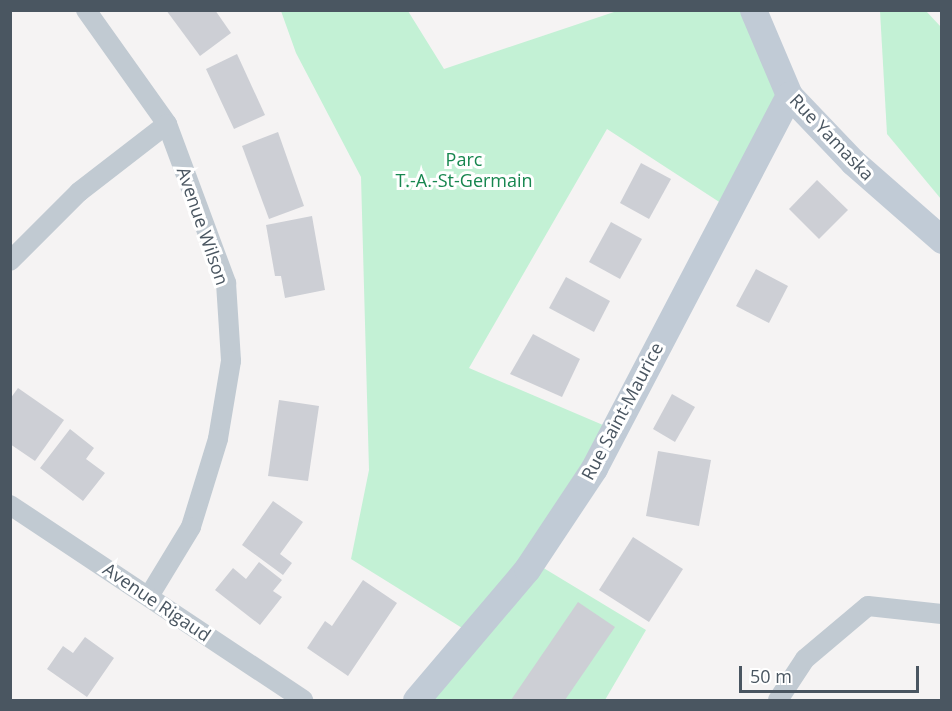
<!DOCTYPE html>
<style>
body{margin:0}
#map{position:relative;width:952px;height:711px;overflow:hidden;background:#f5f3f3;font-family:"Open Sans",sans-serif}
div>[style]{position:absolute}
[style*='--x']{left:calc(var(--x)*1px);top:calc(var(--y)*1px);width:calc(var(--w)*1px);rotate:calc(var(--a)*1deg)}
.green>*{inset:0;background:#c3f1d5}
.building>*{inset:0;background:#cdcfd5}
.street>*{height:20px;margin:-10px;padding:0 10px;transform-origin:10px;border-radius:10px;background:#c1cad2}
.secondary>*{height:27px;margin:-13.5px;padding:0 13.5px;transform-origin:13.5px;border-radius:13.5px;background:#c1cbd6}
span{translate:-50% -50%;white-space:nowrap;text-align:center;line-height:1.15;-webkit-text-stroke:6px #fff;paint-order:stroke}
.street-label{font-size:18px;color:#4a5661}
.park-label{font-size:18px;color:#17864f}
.frame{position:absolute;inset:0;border:12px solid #4a5661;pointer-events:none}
.scale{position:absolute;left:739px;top:666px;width:180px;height:27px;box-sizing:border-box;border:3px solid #4a5661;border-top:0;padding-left:8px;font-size:18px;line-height:21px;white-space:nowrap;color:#4a5661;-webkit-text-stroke:4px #fff;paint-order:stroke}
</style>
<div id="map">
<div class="green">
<div style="clip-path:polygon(281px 11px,408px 11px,444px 69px,617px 11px,742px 11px,789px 95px,730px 209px,607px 129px,469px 368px,610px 428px,527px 558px,646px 630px,605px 700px,428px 700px,475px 636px,351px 559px,369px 470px,361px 177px,296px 53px)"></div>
<div style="clip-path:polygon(880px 11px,926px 11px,941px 27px,941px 199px,887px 134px)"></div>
</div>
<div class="building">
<div style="clip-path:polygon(166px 10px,215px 10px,231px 33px,200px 56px)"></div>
<div style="clip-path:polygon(237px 54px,265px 115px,234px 129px,206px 69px)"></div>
<div style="clip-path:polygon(278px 132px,304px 206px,269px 219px,242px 146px)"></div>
<div style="clip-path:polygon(641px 163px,671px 179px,649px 219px,620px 203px)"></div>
<div style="clip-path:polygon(817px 180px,848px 210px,819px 239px,789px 209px)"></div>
<div style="clip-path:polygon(312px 216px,325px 290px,285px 298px,281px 276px,275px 276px,266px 225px)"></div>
<div style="clip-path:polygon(611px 222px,642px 239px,620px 279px,589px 262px)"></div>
<div style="clip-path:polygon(756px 269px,788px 286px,769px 323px,736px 306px)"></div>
<div style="clip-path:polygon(566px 277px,610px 301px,594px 332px,549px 308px)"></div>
<div style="clip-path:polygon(533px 334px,580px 359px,562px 397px,510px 374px)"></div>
<div style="clip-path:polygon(18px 388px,64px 420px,35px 461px,10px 444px,10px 399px)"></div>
<div style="clip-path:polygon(672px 394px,695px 407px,675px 442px,653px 429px)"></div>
<div style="clip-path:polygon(279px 400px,319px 406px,308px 481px,268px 476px)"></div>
<div style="clip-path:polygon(70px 429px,94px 448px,86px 459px,105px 473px,83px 501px,40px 468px)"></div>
<div style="clip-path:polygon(658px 451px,711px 460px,699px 526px,646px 516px)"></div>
<div style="clip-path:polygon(273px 501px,303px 522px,280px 554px,292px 563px,283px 575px,242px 545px)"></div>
<div style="clip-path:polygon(633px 537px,683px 569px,649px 622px,599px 590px)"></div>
<div style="clip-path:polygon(259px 562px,282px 580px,273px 591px,282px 597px,260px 625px,215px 590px,233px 568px,246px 579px)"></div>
<div style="clip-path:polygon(363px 580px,397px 603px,348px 676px,307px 648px,325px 621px,332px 626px)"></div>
<div style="clip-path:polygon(578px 602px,615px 627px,565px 700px,511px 700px)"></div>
<div style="clip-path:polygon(85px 637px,114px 658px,87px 697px,47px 669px,63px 646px,73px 653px)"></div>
</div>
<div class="street">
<div style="--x:86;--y:10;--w:140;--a:54.6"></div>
<div style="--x:167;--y:124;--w:170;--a:69.6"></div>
<div style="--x:226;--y:283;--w:78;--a:86.3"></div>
<div style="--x:231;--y:361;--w:79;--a:99.5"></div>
<div style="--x:218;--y:439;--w:92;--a:107.1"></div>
<div style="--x:191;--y:527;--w:81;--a:121.3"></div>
<div style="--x:10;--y:261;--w:98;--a:-45"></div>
<div style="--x:79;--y:192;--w:111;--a:-37.7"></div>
<div style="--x:10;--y:505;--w:352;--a:33.6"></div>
<div style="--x:778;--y:700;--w:49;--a:-56.6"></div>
<div style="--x:805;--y:659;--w:82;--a:-40.1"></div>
<div style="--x:868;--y:606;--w:74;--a:6.2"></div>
</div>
<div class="secondary">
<div style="--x:753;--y:10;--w:92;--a:67"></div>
<div style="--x:789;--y:95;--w:93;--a:46.3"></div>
<div style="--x:853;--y:162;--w:118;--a:41.2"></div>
<div style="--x:416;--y:700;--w:172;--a:-49.7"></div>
<div style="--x:527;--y:569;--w:121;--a:-56.4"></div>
<div style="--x:594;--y:468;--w:421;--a:-62.4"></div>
</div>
<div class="street-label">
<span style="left:832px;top:137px;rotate:46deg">Rue Yamaska</span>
<span style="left:203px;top:226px;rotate:71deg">Avenue Wilson</span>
<span style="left:622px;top:411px;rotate:-62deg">Rue Saint-Maurice</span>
<span style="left:157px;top:602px;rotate:34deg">Avenue Rigaud</span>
</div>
<div class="park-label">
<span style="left:464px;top:170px">Parc<br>T.-A.-St-Germain</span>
</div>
<div class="frame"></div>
<div class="scale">50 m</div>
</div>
